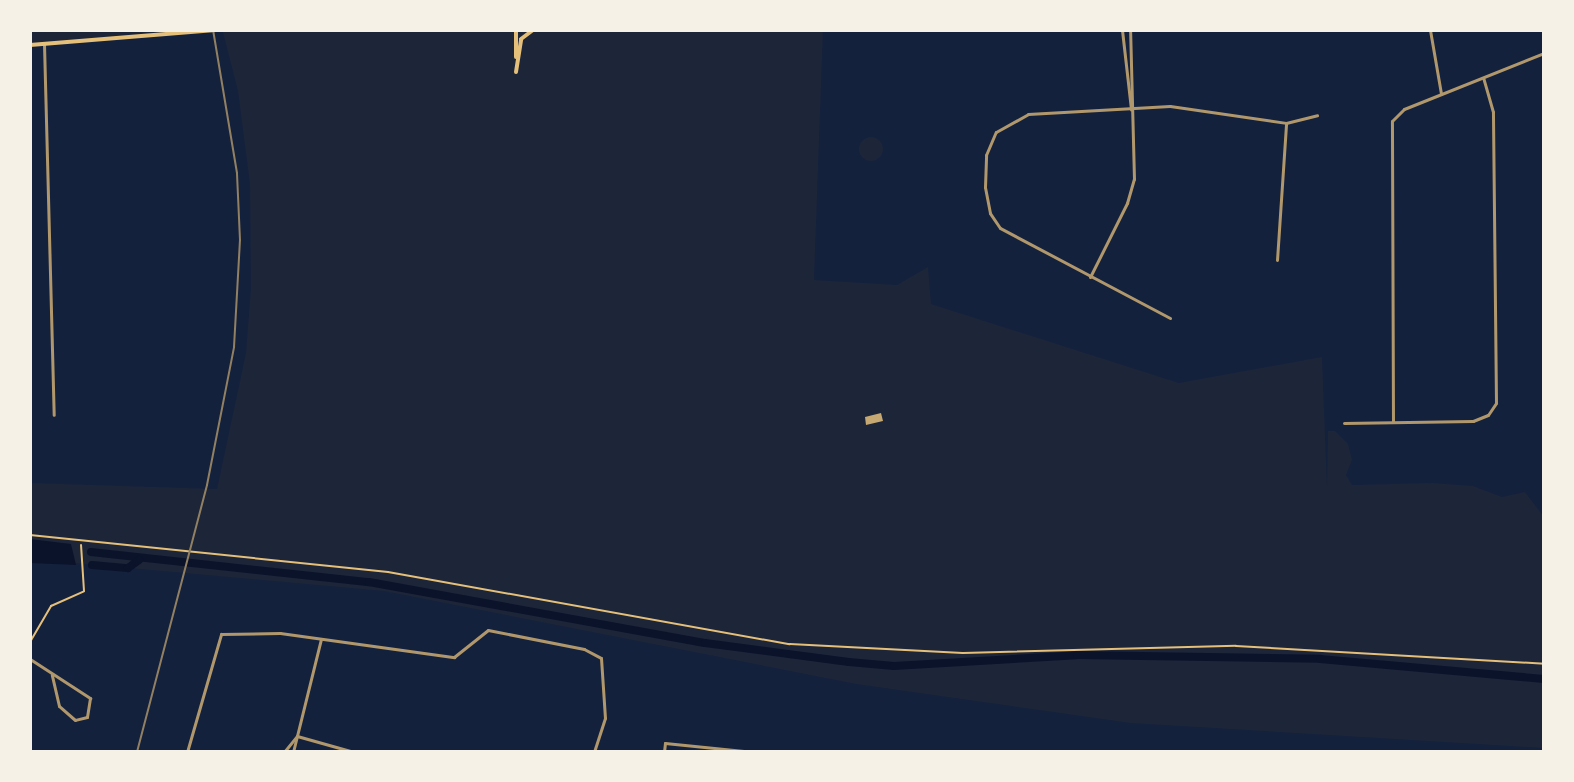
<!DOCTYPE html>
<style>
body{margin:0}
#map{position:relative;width:1574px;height:782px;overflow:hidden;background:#14213d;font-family:Helvetica,sans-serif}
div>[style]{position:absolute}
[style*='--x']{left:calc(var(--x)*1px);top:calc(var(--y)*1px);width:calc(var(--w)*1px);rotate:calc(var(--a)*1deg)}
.green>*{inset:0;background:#1d2539}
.round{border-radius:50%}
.water>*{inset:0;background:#0b132b}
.canal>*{height:8px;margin:-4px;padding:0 4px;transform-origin:4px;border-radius:4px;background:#0b132b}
.building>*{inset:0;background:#c6a872}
.path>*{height:2px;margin:-1px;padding:0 1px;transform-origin:1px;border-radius:1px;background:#e5c07b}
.minor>*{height:3px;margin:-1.5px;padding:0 1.5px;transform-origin:1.5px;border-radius:1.5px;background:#b1986c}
.secondary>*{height:4px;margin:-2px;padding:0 2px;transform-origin:2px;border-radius:2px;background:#e5c07b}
.rail>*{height:2px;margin:-1px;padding:0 1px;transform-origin:1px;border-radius:1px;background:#918062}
span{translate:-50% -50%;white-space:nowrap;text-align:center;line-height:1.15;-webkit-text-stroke:7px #f6f1e7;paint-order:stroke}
.frame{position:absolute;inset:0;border:32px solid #f6f1e7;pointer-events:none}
</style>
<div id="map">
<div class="green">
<div style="clip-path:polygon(30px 30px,213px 30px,30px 45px)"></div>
<div style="clip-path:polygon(823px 30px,814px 280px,897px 285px,928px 267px,931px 304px,1179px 383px,1322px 357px,1327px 486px,1328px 431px,1335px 431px,1348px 444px,1352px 460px,1346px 475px,1352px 485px,1433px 483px,1473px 486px,1502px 497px,1525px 492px,1544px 517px,1544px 748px,1130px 723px,856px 684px,384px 591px,30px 559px,30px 483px,217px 489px,246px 353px,251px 287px,250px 184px,238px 91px,223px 32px)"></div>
<div class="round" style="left:859px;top:137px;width:24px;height:24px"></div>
</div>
<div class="water">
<div style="clip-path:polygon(30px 539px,71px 544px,76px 565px,30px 563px)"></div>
</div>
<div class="canal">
<div style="--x:91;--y:552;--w:280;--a:6.2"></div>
<div style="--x:369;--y:582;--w:341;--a:10.3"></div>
<div style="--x:705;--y:643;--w:145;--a:7.5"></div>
<div style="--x:849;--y:662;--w:45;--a:5.1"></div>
<div style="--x:894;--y:666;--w:183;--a:-3.4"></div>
<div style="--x:1077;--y:655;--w:243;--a:0.9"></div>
<div style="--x:1320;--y:659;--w:225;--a:5.1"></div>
<div style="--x:92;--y:565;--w:36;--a:5"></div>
<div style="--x:128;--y:568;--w:14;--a:-36"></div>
</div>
<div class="building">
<div style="clip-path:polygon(881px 413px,883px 421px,866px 425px,865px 417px)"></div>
</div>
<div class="path">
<div style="--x:30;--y:535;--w:360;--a:5.9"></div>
<div style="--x:388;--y:572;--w:408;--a:10.2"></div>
<div style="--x:790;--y:644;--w:173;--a:3"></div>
<div style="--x:963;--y:653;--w:273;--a:-1.5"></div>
<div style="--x:1236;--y:646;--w:309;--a:3.3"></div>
<div style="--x:30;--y:642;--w:42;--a:-59.7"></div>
<div style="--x:51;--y:606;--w:36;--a:-24"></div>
<div style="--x:84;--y:591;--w:46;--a:-93.7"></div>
</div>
<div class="minor">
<div style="--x:1122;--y:30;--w:80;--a:83.5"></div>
<div style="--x:1430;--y:30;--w:65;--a:80.2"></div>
<div style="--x:44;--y:44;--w:371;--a:88.5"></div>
<div style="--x:1277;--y:260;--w:137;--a:-86.2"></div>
<div style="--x:1090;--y:277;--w:83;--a:-63.4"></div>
<div style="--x:1127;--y:203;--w:25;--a:-74"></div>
<div style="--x:1134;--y:179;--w:149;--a:-91.5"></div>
<div style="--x:1170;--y:318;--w:192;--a:-152.1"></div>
<div style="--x:1000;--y:228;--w:18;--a:-124"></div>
<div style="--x:990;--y:213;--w:26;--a:-101"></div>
<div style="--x:985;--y:187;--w:32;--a:-88"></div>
<div style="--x:986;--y:155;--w:25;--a:-67"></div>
<div style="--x:996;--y:132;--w:37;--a:-29"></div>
<div style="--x:1028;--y:114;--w:142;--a:-3.2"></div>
<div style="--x:1170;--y:106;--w:117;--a:8.3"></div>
<div style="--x:1286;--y:123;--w:32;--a:-14"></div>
<div style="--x:1393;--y:422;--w:301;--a:-90.2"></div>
<div style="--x:1392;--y:121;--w:17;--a:-45"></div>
<div style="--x:1404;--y:109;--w:151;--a:-21.8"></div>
<div style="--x:1344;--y:423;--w:129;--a:-0.9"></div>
<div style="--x:1473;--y:421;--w:16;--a:-22"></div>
<div style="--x:1488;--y:415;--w:14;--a:-56"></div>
<div style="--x:1496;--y:403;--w:291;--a:-90.6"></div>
<div style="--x:1493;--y:112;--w:35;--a:-106"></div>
<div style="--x:30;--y:659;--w:72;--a:33"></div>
<div style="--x:90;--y:698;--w:19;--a:99"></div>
<div style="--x:87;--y:717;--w:12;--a:166"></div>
<div style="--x:75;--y:720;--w:21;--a:-139"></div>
<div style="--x:59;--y:706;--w:32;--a:-103"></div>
<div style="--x:297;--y:736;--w:59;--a:15.7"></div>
<div style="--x:187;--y:752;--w:123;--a:-73.9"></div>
<div style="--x:221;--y:634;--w:59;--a:-1"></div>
<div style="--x:280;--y:633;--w:176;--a:7.9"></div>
<div style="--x:454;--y:657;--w:43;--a:-38.5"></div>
<div style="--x:488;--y:630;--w:98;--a:11.2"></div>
<div style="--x:584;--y:649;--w:19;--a:28"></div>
<div style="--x:601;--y:658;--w:60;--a:86.2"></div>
<div style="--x:605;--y:718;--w:36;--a:108"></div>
<div style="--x:284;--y:752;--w:21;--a:-51"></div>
<div style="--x:293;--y:752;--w:116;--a:-76.1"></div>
<div style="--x:664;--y:752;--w:9;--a:-84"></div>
<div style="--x:665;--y:743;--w:89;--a:5.8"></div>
</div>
<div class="secondary">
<div style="--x:516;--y:30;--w:27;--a:90"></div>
<div style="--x:30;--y:45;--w:186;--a:-4.6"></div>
<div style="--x:516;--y:72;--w:33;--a:-81"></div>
<div style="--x:521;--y:39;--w:15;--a:-37"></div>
</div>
<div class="rail">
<div style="--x:137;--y:752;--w:276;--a:-75.3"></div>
<div style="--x:207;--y:485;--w:141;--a:-78.9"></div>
<div style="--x:234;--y:347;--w:107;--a:-86.8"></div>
<div style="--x:240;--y:240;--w:67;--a:-92.6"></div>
<div style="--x:237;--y:173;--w:145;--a:-99.5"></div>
</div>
<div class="frame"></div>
</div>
